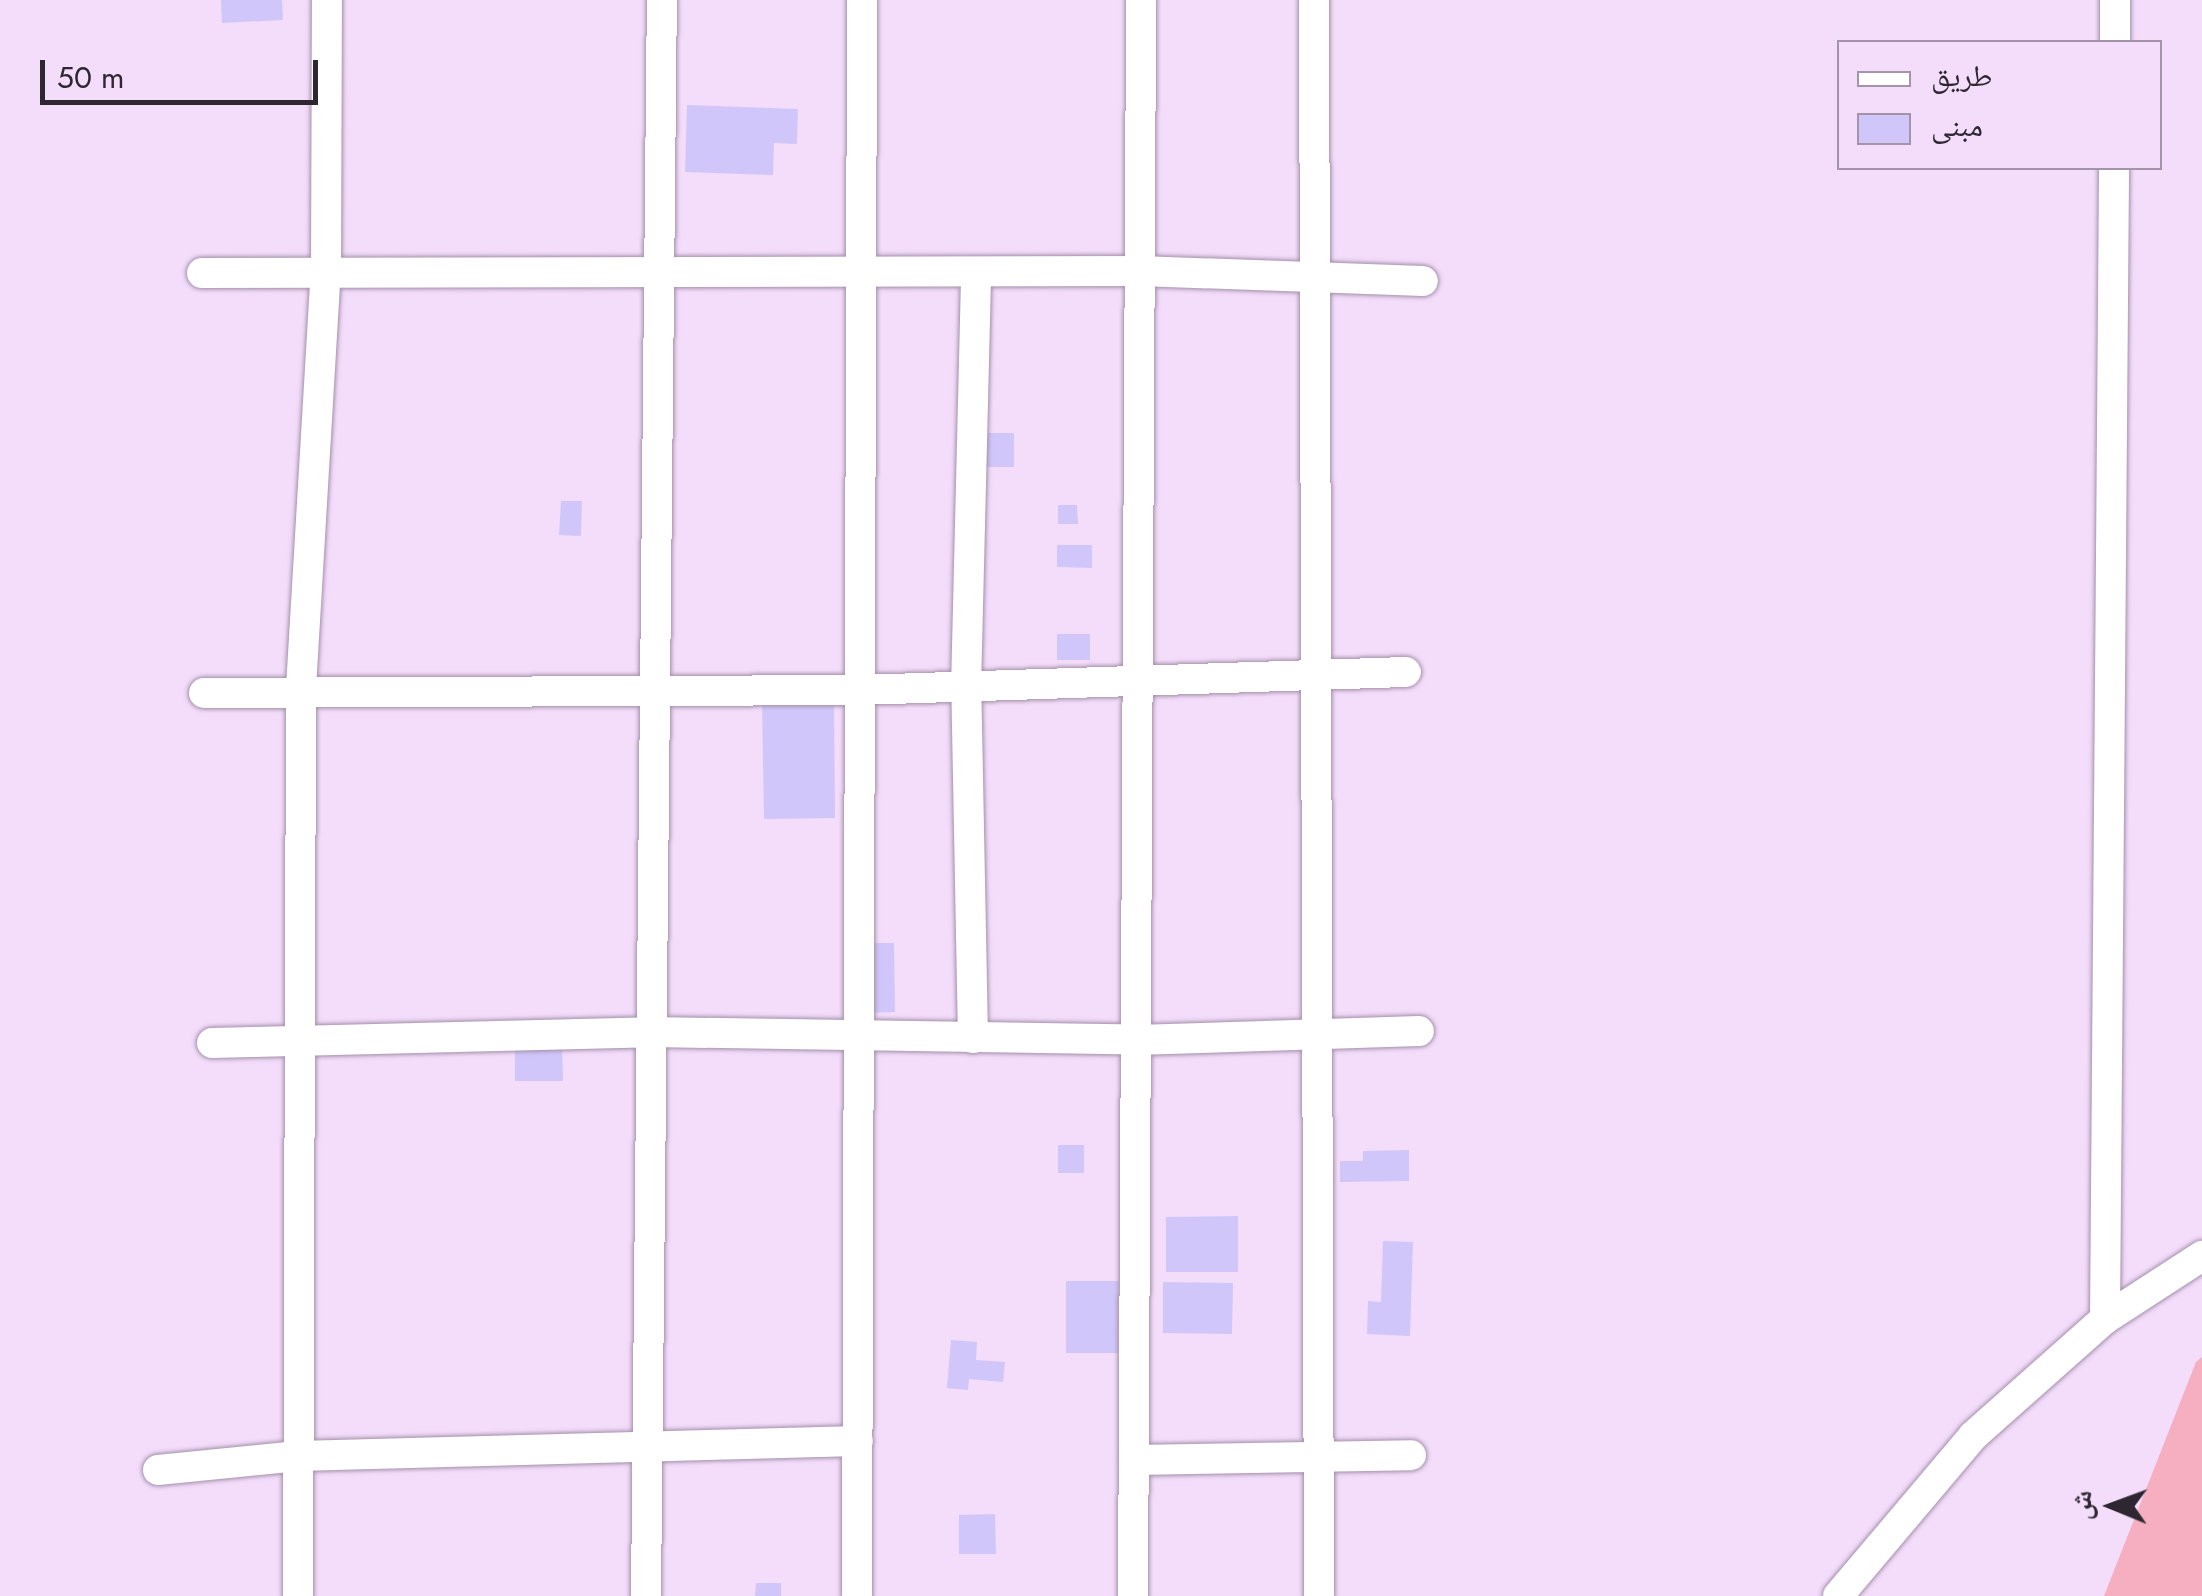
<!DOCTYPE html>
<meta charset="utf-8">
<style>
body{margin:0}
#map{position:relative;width:2202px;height:1596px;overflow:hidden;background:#f3ddfb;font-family:Jost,"Noto Naskh Arabic",sans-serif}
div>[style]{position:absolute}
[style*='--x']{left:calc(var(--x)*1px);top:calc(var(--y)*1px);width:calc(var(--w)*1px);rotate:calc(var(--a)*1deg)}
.green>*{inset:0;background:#f5afc0}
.building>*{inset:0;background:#d1c6fa}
.roads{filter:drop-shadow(0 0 2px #a490ab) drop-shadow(0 0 2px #a490ab)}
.street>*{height:30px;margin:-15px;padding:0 15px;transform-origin:15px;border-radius:15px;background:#fff}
span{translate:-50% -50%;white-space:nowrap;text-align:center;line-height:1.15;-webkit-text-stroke:8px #f3ddfb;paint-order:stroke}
.legend{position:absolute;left:1837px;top:40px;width:325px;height:130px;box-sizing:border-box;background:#f3ddfb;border:2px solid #a494aa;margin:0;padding:12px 18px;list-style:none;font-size:30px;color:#2e2631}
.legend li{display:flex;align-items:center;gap:20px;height:50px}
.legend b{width:50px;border:2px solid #a494aa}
.north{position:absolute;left:2062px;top:1456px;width:100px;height:100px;-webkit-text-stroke:8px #f3ddfb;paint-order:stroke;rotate:271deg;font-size:28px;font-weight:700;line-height:40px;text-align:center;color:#2e2631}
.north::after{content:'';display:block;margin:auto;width:35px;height:45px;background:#2e2631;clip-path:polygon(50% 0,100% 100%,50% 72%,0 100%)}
.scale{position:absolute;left:40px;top:60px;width:278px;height:45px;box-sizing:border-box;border:5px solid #2e2631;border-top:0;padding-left:12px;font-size:30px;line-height:35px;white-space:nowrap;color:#2e2631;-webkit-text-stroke:8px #f3ddfb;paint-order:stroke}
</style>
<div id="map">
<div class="green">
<div style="clip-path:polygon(2202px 1357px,2202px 1596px,2104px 1596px,2196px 1362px)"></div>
</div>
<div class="building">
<div style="clip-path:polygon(221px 0,282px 0,283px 20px,222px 23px)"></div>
<div style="clip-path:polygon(687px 105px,798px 109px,797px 144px,774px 143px,773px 175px,685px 172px)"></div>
<div style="clip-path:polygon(987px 433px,1014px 433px,1014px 467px,986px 467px)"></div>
<div style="clip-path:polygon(561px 501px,582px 501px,581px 536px,559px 535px)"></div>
<div style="clip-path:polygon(1058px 505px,1077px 505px,1078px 524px,1058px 524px)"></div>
<div style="clip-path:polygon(1057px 545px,1092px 545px,1092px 568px,1057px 567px)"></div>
<div style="clip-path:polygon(1057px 634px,1090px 634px,1090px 660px,1057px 660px)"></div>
<div style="clip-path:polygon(834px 703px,835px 818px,764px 819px,762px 704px)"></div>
<div style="clip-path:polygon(868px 943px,894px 943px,895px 1012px,870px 1013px)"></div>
<div style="clip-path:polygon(562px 1046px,563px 1081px,515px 1081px,515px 1047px)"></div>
<div style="clip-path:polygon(1058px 1145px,1084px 1145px,1084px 1173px,1058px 1173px)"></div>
<div style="clip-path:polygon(1409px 1150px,1409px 1181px,1340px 1182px,1340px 1161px,1363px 1161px,1363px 1151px)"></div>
<div style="clip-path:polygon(1238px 1216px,1238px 1272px,1166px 1272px,1166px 1217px)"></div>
<div style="clip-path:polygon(1383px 1241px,1413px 1242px,1410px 1336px,1367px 1334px,1368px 1301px,1381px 1302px)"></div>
<div style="clip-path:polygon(1066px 1281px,1119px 1281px,1118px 1353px,1066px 1353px)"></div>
<div style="clip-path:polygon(1163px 1282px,1233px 1283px,1232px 1334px,1163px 1333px)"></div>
<div style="clip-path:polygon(951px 1340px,977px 1342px,976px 1360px,1005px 1362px,1003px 1382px,969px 1379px,968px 1390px,947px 1388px)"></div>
<div style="clip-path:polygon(995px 1514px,996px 1554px,959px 1554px,959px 1515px)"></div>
<div style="clip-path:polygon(756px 1583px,781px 1583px,781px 1596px,755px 1596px)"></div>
</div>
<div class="roads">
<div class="street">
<div style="--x:1314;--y:0;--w:1596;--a:89.82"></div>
<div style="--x:2115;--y:42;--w:42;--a:-90"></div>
<div style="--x:202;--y:273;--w:937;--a:-0.12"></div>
<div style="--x:1139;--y:271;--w:284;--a:2"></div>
<div style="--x:204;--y:693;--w:656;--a:-0.26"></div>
<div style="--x:860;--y:690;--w:546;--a:-1.89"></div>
<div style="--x:973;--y:1038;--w:350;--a:-91.1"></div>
<div style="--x:966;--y:688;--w:413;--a:-88.6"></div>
<div style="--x:212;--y:1043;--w:439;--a:-1.4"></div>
<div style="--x:651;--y:1032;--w:485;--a:0.9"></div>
<div style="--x:1136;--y:1040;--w:283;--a:-1.8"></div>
<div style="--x:2105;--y:1319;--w:1151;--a:-89.55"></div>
<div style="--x:1134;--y:1460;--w:277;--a:-1"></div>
<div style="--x:158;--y:1470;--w:141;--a:-5.7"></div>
<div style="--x:298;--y:1456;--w:560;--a:-1.53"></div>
<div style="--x:298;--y:1596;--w:908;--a:-89.81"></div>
<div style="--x:301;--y:688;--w:418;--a:-86.6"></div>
<div style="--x:326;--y:271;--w:271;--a:-89.8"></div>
<div style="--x:646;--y:1596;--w:1596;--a:-89.43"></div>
<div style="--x:857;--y:1596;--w:1596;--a:-89.82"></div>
<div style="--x:1133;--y:1596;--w:1596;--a:-89.71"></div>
<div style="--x:1838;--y:1596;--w:209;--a:-49.8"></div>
<div style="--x:1973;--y:1436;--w:176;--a:-41.6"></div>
<div style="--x:2105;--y:1319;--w:116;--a:-33"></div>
</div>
</div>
<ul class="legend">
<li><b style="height:12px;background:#fff"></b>طريق</li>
<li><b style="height:28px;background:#d1c6fa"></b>مبنى</li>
</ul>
<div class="north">ش</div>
<div class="scale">50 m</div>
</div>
